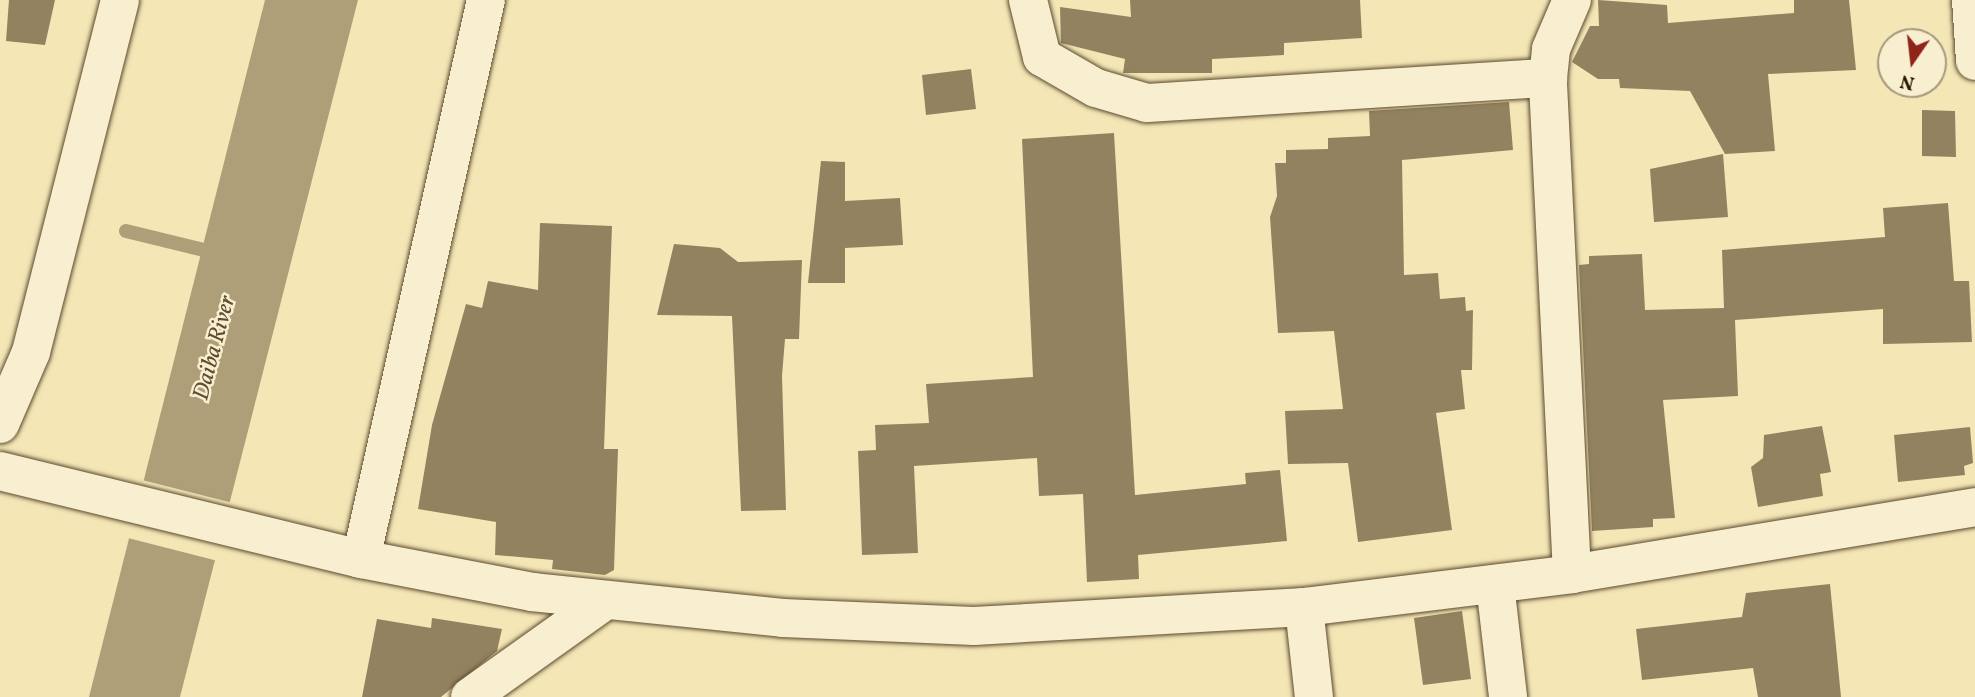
<!DOCTYPE html>
<style>
body{margin:0}
#map{position:relative;width:1975px;height:697px;overflow:hidden;background:#f5e6b6;font-family:Vollkorn,serif}
div>[style]{position:absolute}
[style*='--x']{left:calc(var(--x)*1px);top:calc(var(--y)*1px);width:calc(var(--w)*1px);rotate:calc(var(--a)*1deg)}
.water>*{inset:0;background:#af9f78}
.pier>*{inset:0;background:#f5e6b6}
.stream>*{height:14px;margin:-7px;padding:0 7px;transform-origin:7px;border-radius:7px;background:#af9f78}
.building>*{inset:0;background:#93825f}
.roads{filter:drop-shadow(0 0 2px #5b4a2e) drop-shadow(0 0 2px #5b4a2e)}
.minor>*{height:38px;margin:-19px;padding:0 19px;transform-origin:19px;border-radius:19px;background:#f8efd0}
span{translate:-50% -50%;white-space:nowrap;text-align:center;line-height:1.15;-webkit-text-stroke:5px #f8efd0;paint-order:stroke}
.water-label{font-size:23px;color:#5e4d30;font-style:italic}
.north{position:absolute;left:1877px;top:28px;width:70px;height:70px;box-sizing:border-box;background:#f8efd0;border:2px solid #a5987d;border-radius:50%;rotate:194deg;font-size:19px;font-weight:700;line-height:28px;text-align:center;color:#281600}
.north::after{content:'';display:block;margin:auto;width:24px;height:32px;background:#8f2418;clip-path:polygon(50% 0,100% 100%,50% 72%,0 100%)}
</style>
<div id="map">
<div class="water">
<div style="clip-path:polygon(265px 0,358px 0,180px 697px,89px 697px)"></div>
</div>
<div class="pier">
<div style="clip-path:polygon(138px 479px,233px 503px,218px 561px,124px 537px)"></div>
</div>
<div class="stream">
<div style="--x:126;--y:231;--w:93;--a:13.7"></div>
</div>
<div class="building">
<div style="clip-path:polygon(9px 0,55px 0,45px 45px,6px 41px)"></div>
<div style="clip-path:polygon(1130px 0,1360px 0,1362px 38px,1284px 43px,1284px 55px,1212px 59px,1212px 73px,1123px 73px,1125px 59px,1061px 43px,1060px 7px,1131px 17px)"></div>
<div style="clip-path:polygon(1598px 0,1667px 5px,1668px 23px,1794px 13px,1794px 0,1849px 0,1856px 70px,1768px 74px,1775px 151px,1725px 154px,1690px 91px,1620px 88px,1619px 79px,1598px 79px,1572px 62px,1590px 26px,1599px 26px)"></div>
<div style="clip-path:polygon(971px 69px,976px 109px,926px 115px,922px 75px)"></div>
<div style="clip-path:polygon(1509px 102px,1513px 150px,1402px 160px,1404px 275px,1438px 273px,1440px 299px,1465px 297px,1466px 311px,1473px 310px,1472px 370px,1461px 370px,1465px 409px,1436px 413px,1452px 530px,1358px 542px,1348px 463px,1288px 464px,1285px 411px,1343px 409px,1334px 331px,1278px 333px,1270px 217px,1277px 196px,1275px 163px,1286px 163px,1286px 150px,1328px 149px,1328px 138px,1370px 136px,1369px 111px)"></div>
<div style="clip-path:polygon(1922px 110px,1955px 111px,1956px 157px,1922px 156px)"></div>
<div style="clip-path:polygon(1114px 133px,1135px 495px,1246px 484px,1245px 473px,1280px 470px,1287px 541px,1138px 555px,1139px 579px,1087px 582px,1083px 494px,1039px 496px,1037px 458px,914px 466px,918px 553px,862px 555px,858px 451px,876px 450px,875px 425px,929px 423px,926px 384px,1033px 377px,1022px 139px)"></div>
<div style="clip-path:polygon(1723px 154px,1728px 217px,1654px 222px,1650px 169px)"></div>
<div style="clip-path:polygon(821px 161px,845px 162px,845px 201px,900px 198px,903px 245px,845px 248px,845px 283px,808px 283px)"></div>
<div style="clip-path:polygon(1948px 203px,1954px 281px,1969px 281px,1972px 342px,1883px 344px,1883px 309px,1735px 320px,1738px 396px,1663px 400px,1675px 518px,1653px 519px,1653px 527px,1592px 531px,1579px 265px,1589px 264px,1589px 256px,1642px 254px,1645px 310px,1724px 308px,1722px 250px,1885px 237px,1883px 208px)"></div>
<div style="clip-path:polygon(540px 223px,612px 226px,604px 449px,618px 449px,614px 570px,605px 575px,552px 569px,553px 560px,495px 555px,496px 522px,418px 509px,432px 425px,466px 304px,482px 308px,488px 281px,538px 290px)"></div>
<div style="clip-path:polygon(674px 244px,720px 248px,738px 262px,802px 260px,799px 339px,785px 339px,782px 376px,786px 510px,741px 511px,732px 316px,657px 315px)"></div>
<div style="clip-path:polygon(1822px 426px,1831px 472px,1820px 474px,1823px 496px,1758px 507px,1751px 467px,1763px 458px,1764px 435px)"></div>
<div style="clip-path:polygon(1970px 427px,1973px 463px,1964px 466px,1965px 475px,1898px 482px,1894px 435px)"></div>
<div style="clip-path:polygon(1830px 584px,1841px 697px,1758px 697px,1753px 668px,1642px 680px,1636px 629px,1742px 617px,1746px 593px)"></div>
<div style="clip-path:polygon(1462px 611px,1471px 679px,1423px 685px,1414px 618px)"></div>
<div style="clip-path:polygon(432px 618px,502px 629px,497px 651px,441px 697px,362px 697px,377px 619px,431px 628px)"></div>
</div>
<div class="roads">
<div class="minor">
<div style="--x:1028;--y:0;--w:59;--a:76.2"></div>
<div style="--x:1042;--y:57;--w:62;--a:29.9"></div>
<div style="--x:1096;--y:88;--w:53;--a:16.4"></div>
<div style="--x:1147;--y:103;--w:402;--a:-3.6"></div>
<div style="--x:1971;--y:0;--w:61;--a:86.2"></div>
<div style="--x:0;--y:424;--w:78;--a:-66.7"></div>
<div style="--x:31;--y:352;--w:363;--a:-75.8"></div>
<div style="--x:0;--y:471;--w:372;--a:13.7"></div>
<div style="--x:361;--y:559;--w:174;--a:10.9"></div>
<div style="--x:532;--y:592;--w:252;--a:5.9"></div>
<div style="--x:783;--y:618;--w:191;--a:2.4"></div>
<div style="--x:974;--y:626;--w:331;--a:-3.3"></div>
<div style="--x:1304;--y:607;--w:270;--a:-7"></div>
<div style="--x:1572;--y:574;--w:409;--a:-9.4"></div>
<div style="--x:361;--y:559;--w:573;--a:-77.4"></div>
<div style="--x:1572;--y:574;--w:497;--a:-92.8"></div>
<div style="--x:1548;--y:78;--w:29;--a:-84"></div>
<div style="--x:1551;--y:49;--w:53;--a:-66.8"></div>
<div style="--x:1495;--y:584;--w:114;--a:83.4"></div>
<div style="--x:1304;--y:607;--w:91;--a:83.7"></div>
<div style="--x:470;--y:697;--w:162;--a:-35.5"></div>
</div>
</div>
<div class="water-label">
<span style="left:215px;top:348px;rotate:-75deg">Daiba River</span>
</div>
<div class="north">N</div>
</div>
